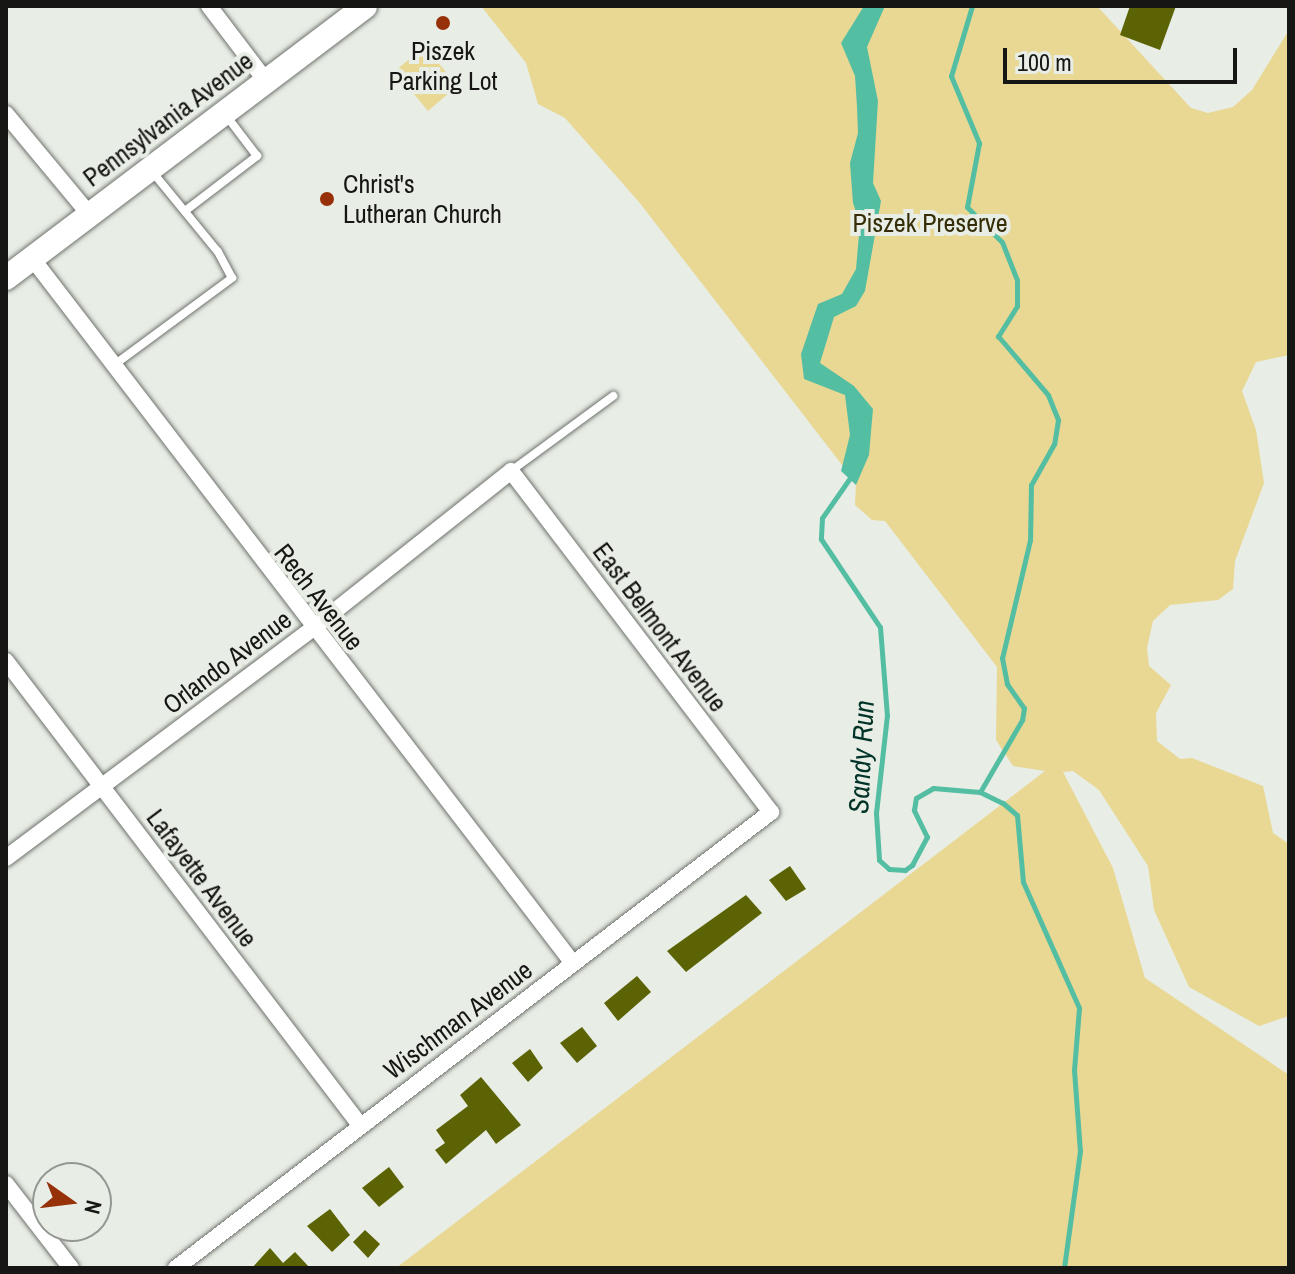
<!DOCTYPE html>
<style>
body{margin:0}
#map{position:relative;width:1295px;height:1274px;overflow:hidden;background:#e8ede6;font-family:"Archivo Narrow",sans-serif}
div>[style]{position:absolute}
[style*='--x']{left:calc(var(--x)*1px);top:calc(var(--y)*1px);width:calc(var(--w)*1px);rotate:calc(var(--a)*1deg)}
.green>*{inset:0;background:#e9d893}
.water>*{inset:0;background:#54bea3}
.stream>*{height:5px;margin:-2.5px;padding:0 2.5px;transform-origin:2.5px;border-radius:2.5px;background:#54bea3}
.building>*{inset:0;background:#5b6304}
.roads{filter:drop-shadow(0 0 2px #6f736d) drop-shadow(0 0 2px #6f736d)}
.lane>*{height:8px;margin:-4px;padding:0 4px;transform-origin:4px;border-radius:4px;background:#fff}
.street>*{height:16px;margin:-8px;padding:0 8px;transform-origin:8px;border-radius:8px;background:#fff}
.secondary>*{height:24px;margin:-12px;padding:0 12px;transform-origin:12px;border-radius:12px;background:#fff}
.dots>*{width:22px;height:22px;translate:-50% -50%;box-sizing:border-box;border:4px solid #e8ede6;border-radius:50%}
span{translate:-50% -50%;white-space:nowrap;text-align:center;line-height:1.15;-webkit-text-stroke:8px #e8ede6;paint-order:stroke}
.poi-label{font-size:26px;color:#161715}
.left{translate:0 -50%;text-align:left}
.street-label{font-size:26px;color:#161715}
.park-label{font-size:26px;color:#352d06}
.water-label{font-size:28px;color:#003328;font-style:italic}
.frame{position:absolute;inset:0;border:8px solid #161715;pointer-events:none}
.north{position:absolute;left:32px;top:1162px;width:80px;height:80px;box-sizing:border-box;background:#e8ede6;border:2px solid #949792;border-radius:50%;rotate:104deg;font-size:22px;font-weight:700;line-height:32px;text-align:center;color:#161715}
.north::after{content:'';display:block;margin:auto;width:28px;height:36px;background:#973109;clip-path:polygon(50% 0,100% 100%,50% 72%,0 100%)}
.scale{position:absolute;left:1003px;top:48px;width:234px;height:36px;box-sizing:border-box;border:4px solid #161715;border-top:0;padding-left:10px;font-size:24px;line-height:28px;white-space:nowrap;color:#161715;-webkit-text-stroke:6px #e8ede6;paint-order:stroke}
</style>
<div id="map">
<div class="green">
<div style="clip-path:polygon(481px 6px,1097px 6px,1191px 108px,1208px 113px,1233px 107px,1252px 90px,1289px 30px,1289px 355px,1256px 362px,1242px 391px,1256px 430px,1264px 483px,1235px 561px,1233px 589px,1218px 600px,1170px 605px,1153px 621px,1147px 648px,1149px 666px,1171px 685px,1156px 713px,1157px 741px,1180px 759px,1192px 758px,1263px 786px,1273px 833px,1289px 844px,1289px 1016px,1259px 1026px,1189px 987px,1154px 910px,1148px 866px,1099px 790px,1073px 771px,1063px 772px,1113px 868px,1145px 978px,1289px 1075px,1289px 1268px,396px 1268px,1045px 771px,1013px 766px,996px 740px,997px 667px,885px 521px,872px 520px,855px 505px,856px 483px,639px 202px,565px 118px,538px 104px,526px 63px)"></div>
<div style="clip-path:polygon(425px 46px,457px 86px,428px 111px,395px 71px)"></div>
</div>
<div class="water">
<div style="clip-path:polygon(864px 6px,885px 6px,867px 47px,878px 101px,873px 183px,881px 201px,865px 291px,856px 306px,834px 317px,820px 363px,854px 386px,873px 409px,869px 455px,856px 485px,841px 471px,850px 435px,845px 395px,804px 379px,801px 354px,818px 304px,842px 294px,856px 269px,860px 223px,853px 203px,850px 163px,858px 133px,857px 107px,855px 76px,841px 43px)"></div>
</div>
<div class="stream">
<div style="--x:972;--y:6;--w:73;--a:106.7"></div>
<div style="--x:951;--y:76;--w:73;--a:67.3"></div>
<div style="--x:979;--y:143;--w:65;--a:100.6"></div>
<div style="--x:967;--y:207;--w:49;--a:45"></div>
<div style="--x:1002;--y:242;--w:41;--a:68.5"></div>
<div style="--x:1017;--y:280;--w:26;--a:90"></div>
<div style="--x:1017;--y:306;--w:36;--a:122"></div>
<div style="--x:998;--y:336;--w:77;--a:49.7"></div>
<div style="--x:1048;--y:395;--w:27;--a:68"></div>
<div style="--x:1058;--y:420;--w:24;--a:99"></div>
<div style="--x:1054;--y:444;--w:47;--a:119.3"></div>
<div style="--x:1031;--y:485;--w:55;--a:91"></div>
<div style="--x:1030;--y:540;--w:121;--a:103.3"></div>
<div style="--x:1002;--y:658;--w:26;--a:79"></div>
<div style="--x:1007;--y:684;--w:29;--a:55"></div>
<div style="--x:1024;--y:708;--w:12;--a:99"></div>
<div style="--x:1022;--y:720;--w:83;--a:120.3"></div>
<div style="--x:852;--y:475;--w:52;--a:124.9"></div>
<div style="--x:822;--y:518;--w:21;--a:93"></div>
<div style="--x:821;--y:539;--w:106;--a:56.2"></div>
<div style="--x:880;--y:627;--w:88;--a:85.5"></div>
<div style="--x:887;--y:715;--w:99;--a:96.4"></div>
<div style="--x:876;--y:813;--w:47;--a:86.3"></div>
<div style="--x:879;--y:860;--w:13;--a:42"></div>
<div style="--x:889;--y:869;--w:16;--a:4"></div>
<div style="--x:905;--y:870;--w:9;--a:-36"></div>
<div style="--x:912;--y:865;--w:32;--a:-62"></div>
<div style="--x:927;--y:837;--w:30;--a:-116"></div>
<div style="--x:914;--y:810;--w:12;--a:-81"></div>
<div style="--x:916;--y:798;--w:20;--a:-30"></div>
<div style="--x:933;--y:788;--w:47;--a:4.9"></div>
<div style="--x:980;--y:792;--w:25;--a:26"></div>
<div style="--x:1003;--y:803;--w:18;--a:41"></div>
<div style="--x:1017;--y:815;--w:67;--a:84.9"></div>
<div style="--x:1023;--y:882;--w:138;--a:66"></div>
<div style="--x:1079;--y:1008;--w:62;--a:94.6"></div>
<div style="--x:1074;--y:1070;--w:81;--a:85.8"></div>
<div style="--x:1080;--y:1151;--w:118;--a:97.8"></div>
</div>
<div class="building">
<div style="clip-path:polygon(1130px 6px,1176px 6px,1160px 50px,1120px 35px)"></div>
<div style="clip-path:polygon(790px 866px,806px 889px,786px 901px,769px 880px)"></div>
<div style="clip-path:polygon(746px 895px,762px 913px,686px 972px,667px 951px)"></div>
<div style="clip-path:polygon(637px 976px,651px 992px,618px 1021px,604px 1003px)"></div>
<div style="clip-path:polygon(582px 1027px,597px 1046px,577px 1063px,560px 1043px)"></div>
<div style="clip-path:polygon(530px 1049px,543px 1068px,528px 1082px,512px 1063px)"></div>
<div style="clip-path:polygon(481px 1077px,521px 1125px,496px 1144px,486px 1130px,446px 1164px,435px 1150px,445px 1143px,436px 1130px,468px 1106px,460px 1095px)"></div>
<div style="clip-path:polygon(389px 1167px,404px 1187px,379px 1207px,362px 1188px)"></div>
<div style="clip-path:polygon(330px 1209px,350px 1235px,332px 1252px,307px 1226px)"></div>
<div style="clip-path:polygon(365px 1230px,380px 1244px,368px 1258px,353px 1242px)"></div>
<div style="clip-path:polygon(270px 1248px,283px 1263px,295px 1252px,310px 1268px,252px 1268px)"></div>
</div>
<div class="roads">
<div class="lane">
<div style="--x:185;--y:211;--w:91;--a:-37.4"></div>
<div style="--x:257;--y:156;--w:53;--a:-127.3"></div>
<div style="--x:114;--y:365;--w:147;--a:-36.4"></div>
<div style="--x:232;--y:278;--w:30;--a:-118"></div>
<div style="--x:218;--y:252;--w:106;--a:-129.3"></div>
<div style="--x:511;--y:471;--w:127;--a:-36.3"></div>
</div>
<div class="street">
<div style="--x:209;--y:6;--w:94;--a:52.8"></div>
<div style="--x:6;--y:114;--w:130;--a:50.3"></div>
<div style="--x:32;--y:258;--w:887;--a:52.51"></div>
<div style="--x:6;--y:661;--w:584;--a:52.66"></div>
<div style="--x:6;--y:858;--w:382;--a:-36.8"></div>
<div style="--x:312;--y:629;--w:254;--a:-38.4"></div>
<div style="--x:511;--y:471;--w:429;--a:52.7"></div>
<div style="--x:771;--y:812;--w:750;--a:142.53"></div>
<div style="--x:6;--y:1184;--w:106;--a:52.3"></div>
</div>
<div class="secondary">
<div style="--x:6;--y:278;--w:450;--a:-37.1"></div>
</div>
</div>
<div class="dots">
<div style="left:443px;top:23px;background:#973109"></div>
<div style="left:327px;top:199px;background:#973109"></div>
</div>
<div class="poi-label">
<span style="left:443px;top:66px">Piszek<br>Parking Lot</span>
<span class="left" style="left:343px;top:199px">Christ's<br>Lutheran Church</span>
</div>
<div class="street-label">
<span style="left:168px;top:119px;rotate:-37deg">Pennsylvania Avenue</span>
<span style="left:319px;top:597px;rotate:52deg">Rech Avenue</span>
<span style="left:660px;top:627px;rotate:53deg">East Belmont Avenue</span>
<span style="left:227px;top:662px;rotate:-37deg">Orlando Avenue</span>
<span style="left:202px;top:878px;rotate:53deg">Lafayette Avenue</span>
<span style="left:458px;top:1020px;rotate:-37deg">Wischman Avenue</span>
</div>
<div class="park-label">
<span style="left:930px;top:223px">Piszek Preserve</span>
</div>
<div class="water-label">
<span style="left:861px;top:757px;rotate:-87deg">Sandy Run</span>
</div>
<div class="frame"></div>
<div class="north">N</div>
<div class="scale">100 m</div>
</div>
